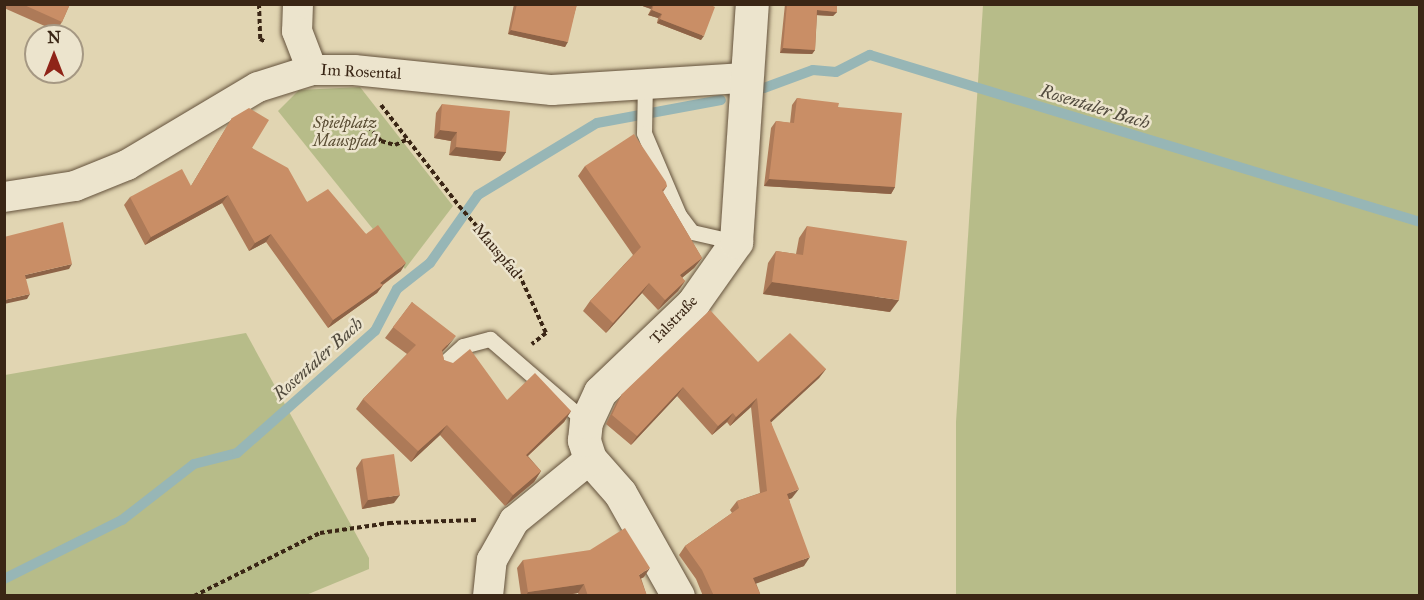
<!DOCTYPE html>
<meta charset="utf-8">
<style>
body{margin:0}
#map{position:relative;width:1424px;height:600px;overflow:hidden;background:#e1d5b2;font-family:"IM FELL Great Primer",serif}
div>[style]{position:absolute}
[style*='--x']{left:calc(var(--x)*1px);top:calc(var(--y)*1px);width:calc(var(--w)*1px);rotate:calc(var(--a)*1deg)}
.green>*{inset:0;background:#b7bc89}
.stream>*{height:10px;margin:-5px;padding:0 5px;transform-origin:5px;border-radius:5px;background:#97b6b6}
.path>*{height:4px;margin-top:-2px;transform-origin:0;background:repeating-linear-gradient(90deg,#3a2615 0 4.5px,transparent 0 7.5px)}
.roads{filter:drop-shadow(0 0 2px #64523c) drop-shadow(0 0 2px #64523c)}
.service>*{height:15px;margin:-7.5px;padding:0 7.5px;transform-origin:7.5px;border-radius:7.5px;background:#ece4cd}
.minor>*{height:30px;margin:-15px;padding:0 15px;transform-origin:15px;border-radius:15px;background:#ece4cd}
.secondary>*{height:33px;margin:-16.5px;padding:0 16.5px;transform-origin:16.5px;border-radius:16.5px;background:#ece4cd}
.wall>*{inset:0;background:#ad7a58}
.shaded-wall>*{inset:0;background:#8d6347}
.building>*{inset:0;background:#c98e66}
span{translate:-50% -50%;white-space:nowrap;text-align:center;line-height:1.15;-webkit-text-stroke:5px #ece4cd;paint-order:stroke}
.street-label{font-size:16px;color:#3a2615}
.park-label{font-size:16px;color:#594c32;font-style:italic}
.water-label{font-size:18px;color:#514a3d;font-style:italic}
.frame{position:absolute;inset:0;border:6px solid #3a2615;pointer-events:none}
.north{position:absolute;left:24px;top:24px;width:60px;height:60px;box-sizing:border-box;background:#ece4cd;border:2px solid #a59883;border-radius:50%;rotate:0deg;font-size:16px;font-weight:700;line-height:24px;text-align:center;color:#3a2615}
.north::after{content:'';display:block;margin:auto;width:21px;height:27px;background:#8f2418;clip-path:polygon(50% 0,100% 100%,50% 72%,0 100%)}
</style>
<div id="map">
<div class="green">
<div style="clip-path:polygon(983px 5px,1419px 5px,1419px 595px,956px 595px,956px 422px)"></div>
<div style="clip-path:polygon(360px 87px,453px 206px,405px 269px,278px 111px,299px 90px)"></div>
<div style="clip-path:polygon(246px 333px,369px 558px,369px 569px,306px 595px,5px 595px,5px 375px)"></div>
</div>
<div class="stream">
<div style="--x:764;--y:88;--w:52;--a:-20.2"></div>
<div style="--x:813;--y:70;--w:23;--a:5"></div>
<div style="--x:836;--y:72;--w:38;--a:-27"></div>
<div style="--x:870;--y:55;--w:575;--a:16.89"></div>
<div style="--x:4;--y:579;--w:132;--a:-26.6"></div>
<div style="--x:122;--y:520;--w:91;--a:-37.9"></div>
<div style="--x:194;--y:464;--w:44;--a:-14.3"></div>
<div style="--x:237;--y:453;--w:184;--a:-41.5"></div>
<div style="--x:375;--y:331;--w:47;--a:-62.4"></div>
<div style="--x:397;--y:289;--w:42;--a:-38.2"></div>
<div style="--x:430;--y:263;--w:83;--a:-54.8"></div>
<div style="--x:478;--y:195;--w:139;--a:-31.2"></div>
<div style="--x:597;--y:123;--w:126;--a:-10.5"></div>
</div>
<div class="path">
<div style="--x:259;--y:4;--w:35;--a:88"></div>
<div style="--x:260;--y:39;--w:7;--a:27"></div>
<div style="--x:381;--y:105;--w:128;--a:52.3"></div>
<div style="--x:459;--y:206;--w:91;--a:48.6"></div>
<div style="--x:519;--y:274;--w:65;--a:65.4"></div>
<div style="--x:546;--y:333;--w:18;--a:142"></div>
<div style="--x:368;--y:126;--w:20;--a:49"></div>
<div style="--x:381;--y:141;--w:15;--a:16"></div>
<div style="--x:395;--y:145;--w:14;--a:-25"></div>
<div style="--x:194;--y:596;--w:141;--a:-26.6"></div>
<div style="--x:320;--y:533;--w:70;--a:-8.2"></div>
<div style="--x:389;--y:523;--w:88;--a:-2"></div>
</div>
<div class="roads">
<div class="service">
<div style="--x:645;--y:82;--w:51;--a:91.1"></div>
<div style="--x:644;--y:133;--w:89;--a:66.9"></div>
<div style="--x:679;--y:215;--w:21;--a:53"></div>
<div style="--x:692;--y:232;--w:45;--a:12.8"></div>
<div style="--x:443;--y:364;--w:27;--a:-42"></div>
<div style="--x:463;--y:346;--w:28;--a:-15"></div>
<div style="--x:490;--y:339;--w:127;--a:40.8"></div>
</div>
<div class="minor">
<div style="--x:298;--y:4;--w:27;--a:92"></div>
<div style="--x:297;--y:31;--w:42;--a:69"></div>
<div style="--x:4;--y:197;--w:72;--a:-8.8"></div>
<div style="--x:75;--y:186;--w:56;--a:-22"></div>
<div style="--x:127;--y:165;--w:152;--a:-30.8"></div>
<div style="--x:258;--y:87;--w:57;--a:-17.5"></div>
<div style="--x:312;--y:70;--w:42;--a:0"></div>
<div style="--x:354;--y:70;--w:199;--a:5.8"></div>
<div style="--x:552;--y:90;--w:193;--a:-3.6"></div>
<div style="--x:488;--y:596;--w:36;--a:-84"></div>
<div style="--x:492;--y:560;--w:45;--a:-60.6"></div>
<div style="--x:514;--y:521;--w:98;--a:-39.2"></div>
</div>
<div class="secondary">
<div style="--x:678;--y:596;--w:118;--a:-119.4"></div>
<div style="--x:620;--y:493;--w:45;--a:-131.4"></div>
<div style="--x:590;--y:459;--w:20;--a:-108"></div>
<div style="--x:584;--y:440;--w:18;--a:-84"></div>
<div style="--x:586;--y:422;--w:33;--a:-65"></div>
<div style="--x:600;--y:392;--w:129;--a:-43.7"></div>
<div style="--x:693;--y:303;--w:75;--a:-54.8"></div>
<div style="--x:736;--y:242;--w:239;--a:-86.2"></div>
</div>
</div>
<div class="wall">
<div style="clip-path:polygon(4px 4px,70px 4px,62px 22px,56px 31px,4px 8px)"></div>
<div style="clip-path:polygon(514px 4px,577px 4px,565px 47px,508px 34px)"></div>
<div style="clip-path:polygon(637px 4px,709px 4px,701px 40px,657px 23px,658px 18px,648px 15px,651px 9px)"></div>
<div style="clip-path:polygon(785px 4px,837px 4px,837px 12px,833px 16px,817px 15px,815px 50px,812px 54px,780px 53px)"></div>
<div style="clip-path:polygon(797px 98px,838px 107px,895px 187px,891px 194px,764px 186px,771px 128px,776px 121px,790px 123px,792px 105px)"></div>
<div style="clip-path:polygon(442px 104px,506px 152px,500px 161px,449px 155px,451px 141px,434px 138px,436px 113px)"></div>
<div style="clip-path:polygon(232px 118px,252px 148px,307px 202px,366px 234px,401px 271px,383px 285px,377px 293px,328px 328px,266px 242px,249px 251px,222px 203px,145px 245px,124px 205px,130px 197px,191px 186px)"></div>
<div style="clip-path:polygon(585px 166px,667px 186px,663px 192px,702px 258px,694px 268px,682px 278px,685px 281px,678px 291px,658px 310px,642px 293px,606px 333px,583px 311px,590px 301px,633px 255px,578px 176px)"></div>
<div style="clip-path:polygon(807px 226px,890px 312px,763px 294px,768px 263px,776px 251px,796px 254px,799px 238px)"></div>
<div style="clip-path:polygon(412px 302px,448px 346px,442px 352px,444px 360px,507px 400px,571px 411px,564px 422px,528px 456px,541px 471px,534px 482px,505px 506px,440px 435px,411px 462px,356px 409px,363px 399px,407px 354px,385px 338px)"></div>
<div style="clip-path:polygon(758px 362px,826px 369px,819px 378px,771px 422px,792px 498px,789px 499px,804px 566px,756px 583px,761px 596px,703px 596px,696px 579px,679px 555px,685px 546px,732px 513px,730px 510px,737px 501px,760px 493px,751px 407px,730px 426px,727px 422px,712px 435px,677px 396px,631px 445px,606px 424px,616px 403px,622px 394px)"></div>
<div style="clip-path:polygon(362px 459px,394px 503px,362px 509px,356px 468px)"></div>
<div style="clip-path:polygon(523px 560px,644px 577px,641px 578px,647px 596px,579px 596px,578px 593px,560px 596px,521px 596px,517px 568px)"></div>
</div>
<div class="shaded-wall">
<div style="clip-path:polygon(637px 4px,653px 4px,651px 9px)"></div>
<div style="clip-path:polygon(652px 10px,662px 14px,658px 18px,648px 15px)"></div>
<div style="clip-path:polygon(817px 10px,837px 12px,833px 16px,814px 15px)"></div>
<div style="clip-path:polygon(660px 19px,704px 36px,701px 40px,657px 23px)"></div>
<div style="clip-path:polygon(511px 30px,568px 42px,565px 47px,508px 34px)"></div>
<div style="clip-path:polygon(783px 48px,815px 50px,812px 54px,780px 53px)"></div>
<div style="clip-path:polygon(440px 130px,457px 132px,451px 141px,434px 138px)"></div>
<div style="clip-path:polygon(456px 147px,506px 152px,500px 161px,449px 155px)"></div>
<div style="clip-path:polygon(769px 179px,895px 187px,891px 194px,764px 186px)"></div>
<div style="clip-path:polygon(228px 195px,222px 203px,145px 245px,151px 237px)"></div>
<div style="clip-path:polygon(271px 234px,266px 242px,249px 251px,255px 243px)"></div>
<div style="clip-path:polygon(702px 258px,694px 268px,673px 285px,680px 275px)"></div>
<div style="clip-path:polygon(406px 263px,401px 271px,374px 291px,380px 283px)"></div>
<div style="clip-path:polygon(72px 264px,69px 269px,22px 280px,25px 275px)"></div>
<div style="clip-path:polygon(685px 281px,678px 291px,658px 310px,665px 300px)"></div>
<div style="clip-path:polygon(772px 282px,899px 300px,890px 312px,763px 294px)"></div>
<div style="clip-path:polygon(649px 283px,642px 293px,606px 333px,613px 323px)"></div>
<div style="clip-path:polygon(383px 285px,377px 293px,328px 328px,333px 320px)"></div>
<div style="clip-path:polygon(30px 294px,27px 299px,4px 304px,4px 300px)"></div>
<div style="clip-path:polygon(456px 336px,448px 346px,434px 360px,442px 350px)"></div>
<div style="clip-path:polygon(826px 369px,819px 378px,764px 429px,770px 420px)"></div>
<div style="clip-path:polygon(683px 387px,677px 396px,631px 445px,637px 436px)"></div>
<div style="clip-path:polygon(757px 398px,751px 407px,730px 426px,736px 417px)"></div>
<div style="clip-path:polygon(571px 411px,564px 422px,518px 465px,526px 455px)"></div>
<div style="clip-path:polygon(733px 413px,727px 422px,712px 435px,718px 426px)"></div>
<div style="clip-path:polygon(447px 425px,440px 435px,411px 462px,418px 451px)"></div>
<div style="clip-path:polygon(541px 471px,534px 482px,505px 506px,513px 495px)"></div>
<div style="clip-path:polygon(799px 489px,792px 498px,780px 503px,787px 494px)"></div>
<div style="clip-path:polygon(400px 495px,394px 503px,362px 509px,368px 500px)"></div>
<div style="clip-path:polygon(810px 557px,804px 566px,747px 587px,753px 578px)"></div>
<div style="clip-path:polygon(650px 568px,644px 577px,633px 583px,639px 575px)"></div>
<div style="clip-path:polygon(584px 584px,578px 593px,560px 596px,526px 596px,528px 592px)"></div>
</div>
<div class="building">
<div style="clip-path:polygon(22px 4px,70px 4px,62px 22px)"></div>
<div style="clip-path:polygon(517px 4px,577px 4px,568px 42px,511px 30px)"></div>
<div style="clip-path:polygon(654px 4px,709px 4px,715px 7px,704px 36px,660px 19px,662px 14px,652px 10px)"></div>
<div style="clip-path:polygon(787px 4px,837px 4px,837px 12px,817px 10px,815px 50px,783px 48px)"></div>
<div style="clip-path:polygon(797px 98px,839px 103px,838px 107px,902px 113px,895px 187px,769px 179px,776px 121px,794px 123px)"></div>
<div style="clip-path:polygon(442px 104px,510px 111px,506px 152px,456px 147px,457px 132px,440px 130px)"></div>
<div style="clip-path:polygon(249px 108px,269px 120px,252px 148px,288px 168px,307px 202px,328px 189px,366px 234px,378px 225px,406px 263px,380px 283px,383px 285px,333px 320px,271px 234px,255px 243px,228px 195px,151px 237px,130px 197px,182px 169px,191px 186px,232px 118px)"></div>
<div style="clip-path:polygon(634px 134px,666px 182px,667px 186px,662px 190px,702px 258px,680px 275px,685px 281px,665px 300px,649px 283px,613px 323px,590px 301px,641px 247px,585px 166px)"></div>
<div style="clip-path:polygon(63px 222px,72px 264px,25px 275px,30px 294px,4px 300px,4px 237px)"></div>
<div style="clip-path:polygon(807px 226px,907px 241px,899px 300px,772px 282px,776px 251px,803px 255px)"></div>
<div style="clip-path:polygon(412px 302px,456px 336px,442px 350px,444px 360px,453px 363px,470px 349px,507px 400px,535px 373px,571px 411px,526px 455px,541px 471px,513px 495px,447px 425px,418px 451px,363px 399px,416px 345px,393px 327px)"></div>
<div style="clip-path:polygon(710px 310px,758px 362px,790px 333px,826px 369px,770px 420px,799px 489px,787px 494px,810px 557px,753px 578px,761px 596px,714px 596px,702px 570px,685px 546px,739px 508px,737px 501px,767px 491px,757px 398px,736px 417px,733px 413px,718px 426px,683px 387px,637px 436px,612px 415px,622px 394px)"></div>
<div style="clip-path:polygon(394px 454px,400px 495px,368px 500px,362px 459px)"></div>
<div style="clip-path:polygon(625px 528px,650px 568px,639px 575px,647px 596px,588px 596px,584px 584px,528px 592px,523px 560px,590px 550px)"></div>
</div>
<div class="street-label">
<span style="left:361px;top:72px;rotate:3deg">Im Rosental</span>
<span style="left:497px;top:251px;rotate:50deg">Mauspfad</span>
<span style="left:674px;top:320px;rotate:-46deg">Talstraße</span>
</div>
<div class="park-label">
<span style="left:345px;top:132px">Spielplatz<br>Mauspfad</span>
</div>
<div class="water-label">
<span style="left:1095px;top:107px;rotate:17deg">Rosentaler Bach</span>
<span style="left:318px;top:359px;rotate:-42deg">Rosentaler Bach</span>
</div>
<div class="frame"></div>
<div class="north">N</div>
</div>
